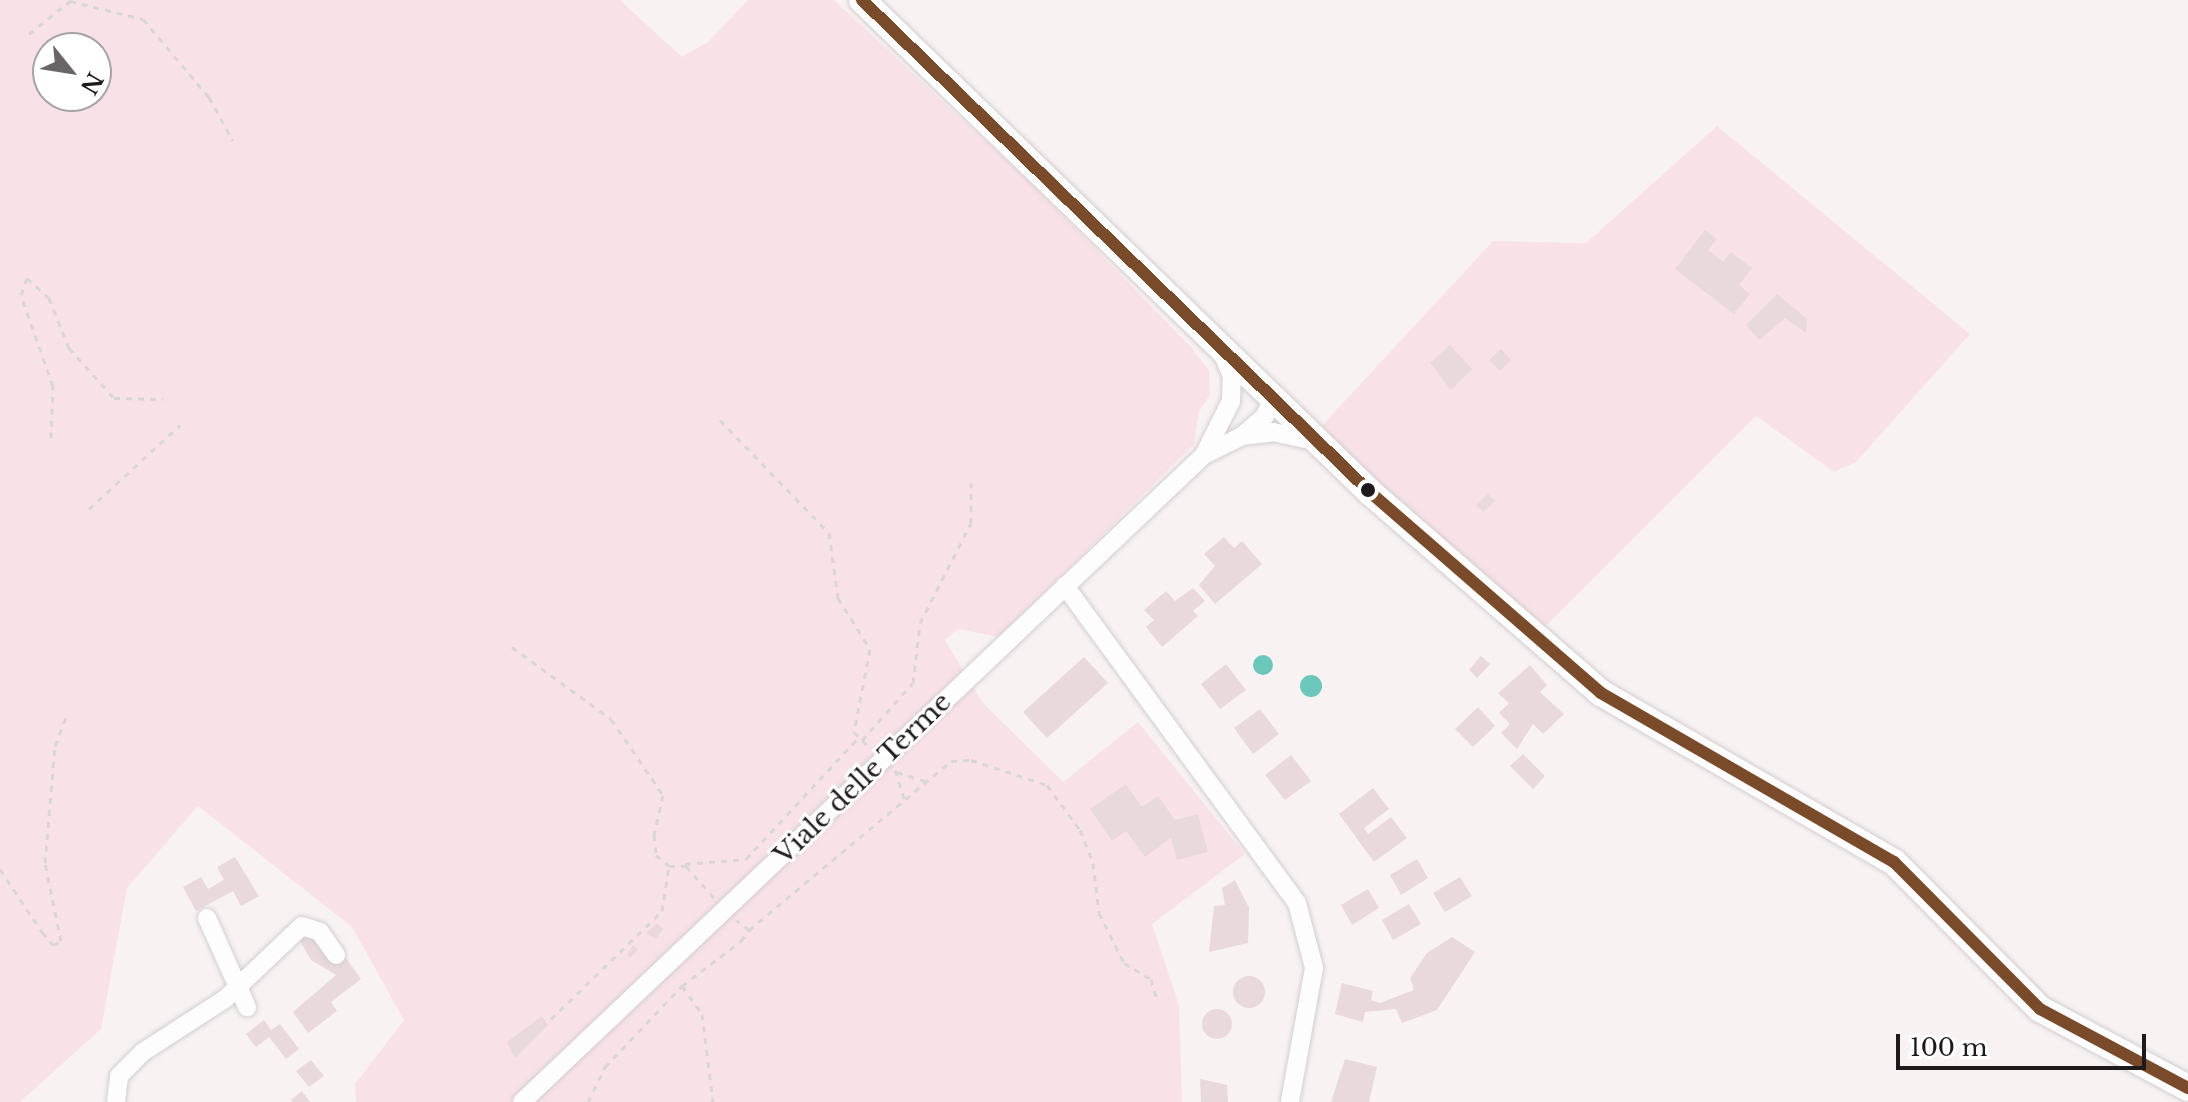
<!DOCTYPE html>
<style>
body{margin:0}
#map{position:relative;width:2188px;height:1102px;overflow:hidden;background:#f8f2f3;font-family:"Libre Baskerville",serif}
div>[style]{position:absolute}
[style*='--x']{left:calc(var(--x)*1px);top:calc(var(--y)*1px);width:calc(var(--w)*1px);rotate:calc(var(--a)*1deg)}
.green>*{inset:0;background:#f9e2e7}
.water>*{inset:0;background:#6bc7ba}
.round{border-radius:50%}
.building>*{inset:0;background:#e9d8dc}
.path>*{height:3px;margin-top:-1.5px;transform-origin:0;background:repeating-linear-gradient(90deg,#d8d6d6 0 6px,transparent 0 12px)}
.roads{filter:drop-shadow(0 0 2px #d2cecf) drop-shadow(0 0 2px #d2cecf)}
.minor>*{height:18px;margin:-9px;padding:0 9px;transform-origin:9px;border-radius:9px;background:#fefdfd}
.secondary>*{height:26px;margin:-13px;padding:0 13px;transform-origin:13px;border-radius:13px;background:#fefdfd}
.bus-1>*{height:12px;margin:-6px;padding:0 6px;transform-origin:6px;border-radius:6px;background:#7a4b2a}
.dots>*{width:22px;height:22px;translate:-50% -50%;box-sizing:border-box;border:4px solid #fff;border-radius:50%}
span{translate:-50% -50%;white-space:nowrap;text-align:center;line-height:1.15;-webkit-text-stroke:6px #fff;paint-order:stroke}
.street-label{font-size:26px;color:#1e1a1b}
.north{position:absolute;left:32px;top:32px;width:80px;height:80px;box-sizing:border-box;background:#fff;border:2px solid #a5a3a4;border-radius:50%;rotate:120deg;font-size:22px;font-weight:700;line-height:32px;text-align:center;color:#1e1a1b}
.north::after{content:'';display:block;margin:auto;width:28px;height:36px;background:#6a6667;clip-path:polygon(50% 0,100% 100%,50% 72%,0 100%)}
.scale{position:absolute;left:1896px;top:1034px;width:250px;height:36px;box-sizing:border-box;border:4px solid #1e1a1b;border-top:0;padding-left:10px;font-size:24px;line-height:28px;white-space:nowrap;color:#1e1a1b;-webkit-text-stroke:6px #fff;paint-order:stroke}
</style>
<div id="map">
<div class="green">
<div style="clip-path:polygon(evenodd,0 0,620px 0,682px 57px,708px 42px,748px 0,834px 0,1035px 187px,1192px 348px,1209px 371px,1210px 395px,1199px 411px,1194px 444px,999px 637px,958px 629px,945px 640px,982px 702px,1063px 782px,1138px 722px,1245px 854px,1152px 924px,1179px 1005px,1182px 1102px,356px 1102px,355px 1084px,404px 1020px,352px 927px,198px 806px,127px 888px,101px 1029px,20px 1102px,0 1102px,0 0,48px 48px,96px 48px,96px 96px,48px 96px,48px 48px)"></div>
<div style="clip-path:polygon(1717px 126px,1970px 334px,1856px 462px,1834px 472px,1756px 416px,1530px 642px,1316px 432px,1493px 241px,1586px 243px)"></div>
</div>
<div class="water">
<div class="round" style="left:1253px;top:655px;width:20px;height:20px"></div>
<div class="round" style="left:1300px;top:675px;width:22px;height:22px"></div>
</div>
<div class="building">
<div style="clip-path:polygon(1705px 230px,1717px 239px,1708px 250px,1723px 262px,1731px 252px,1752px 268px,1739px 285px,1750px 294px,1734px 314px,1675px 269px)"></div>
<div style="clip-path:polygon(1777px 294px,1807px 319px,1806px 333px,1785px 318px,1759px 340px,1746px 325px)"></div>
<div style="clip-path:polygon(1450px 345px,1472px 369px,1451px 390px,1430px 363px)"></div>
<div style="clip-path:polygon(1501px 349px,1511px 360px,1500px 371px,1489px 360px)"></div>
<div style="clip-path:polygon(1488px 494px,1495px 501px,1483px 512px,1476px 505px)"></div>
<div style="clip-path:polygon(1224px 537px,1234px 548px,1242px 541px,1262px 564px,1215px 604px,1199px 585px,1215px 566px,1204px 554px)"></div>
<div style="clip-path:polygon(1193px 588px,1205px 601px,1193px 611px,1198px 616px,1162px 647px,1146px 627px,1154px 620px,1144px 610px,1166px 591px,1175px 601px)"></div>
<div style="clip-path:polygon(1481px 656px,1490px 664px,1477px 678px,1469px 670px)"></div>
<div style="clip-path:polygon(1084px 657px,1108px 683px,1047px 738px,1023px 712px)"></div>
<div style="clip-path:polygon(1226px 664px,1246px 690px,1220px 709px,1201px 684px)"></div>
<div style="clip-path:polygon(1530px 665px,1547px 685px,1540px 692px,1564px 714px,1543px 734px,1533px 724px,1517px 749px,1501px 733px,1510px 724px,1499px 713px,1509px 703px,1498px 693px)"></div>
<div style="clip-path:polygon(1478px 707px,1495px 726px,1473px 747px,1455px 729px)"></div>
<div style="clip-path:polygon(1260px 709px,1279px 734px,1253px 754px,1234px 728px)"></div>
<div style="clip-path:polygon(1523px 754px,1545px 776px,1533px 789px,1510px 766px)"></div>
<div style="clip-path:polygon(1291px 755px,1311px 781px,1285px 800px,1265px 775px)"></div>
<div style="clip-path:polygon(1126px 784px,1142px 807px,1158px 796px,1175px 820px,1198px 814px,1208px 852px,1177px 860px,1171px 838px,1145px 857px,1126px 831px,1112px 841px,1090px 809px)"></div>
<div style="clip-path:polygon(1373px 788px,1389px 809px,1364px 828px,1368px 834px,1391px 817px,1407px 838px,1374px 862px,1339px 814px)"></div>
<div style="clip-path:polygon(235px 857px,259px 896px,241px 906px,233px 891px,196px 911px,183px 887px,201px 877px,208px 889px,224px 880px,217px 867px)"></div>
<div style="clip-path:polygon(1417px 859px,1428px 878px,1401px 895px,1390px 875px)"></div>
<div style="clip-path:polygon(1460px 877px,1472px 896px,1445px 912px,1433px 893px)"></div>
<div style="clip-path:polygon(1235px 880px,1249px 908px,1248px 943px,1209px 952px,1214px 906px,1225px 905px,1222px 888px)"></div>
<div style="clip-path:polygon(1368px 889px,1379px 908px,1352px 925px,1341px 905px)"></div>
<div style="clip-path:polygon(1409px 904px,1421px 924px,1393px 940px,1382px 920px)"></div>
<div style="clip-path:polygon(657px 923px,663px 929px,656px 939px,646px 933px)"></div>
<div style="clip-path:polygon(309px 934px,322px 951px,340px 963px,346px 958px,361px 979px,331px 1002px,337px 1011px,308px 1033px,293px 1012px,336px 975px,311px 960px,300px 941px)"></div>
<div style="clip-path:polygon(1452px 937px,1475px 952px,1437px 1010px,1402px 1023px,1396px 1009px,1365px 1012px,1363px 1022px,1335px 1014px,1342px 983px,1373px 991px,1371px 1000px,1380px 1003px,1414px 990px,1410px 978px,1427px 953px)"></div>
<div style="clip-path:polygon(633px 945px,638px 949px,630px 958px,627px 954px)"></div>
<div class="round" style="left:1233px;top:976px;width:32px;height:32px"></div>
<div class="round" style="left:1202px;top:1009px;width:30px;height:30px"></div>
<div style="clip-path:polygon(542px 1016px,548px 1025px,515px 1058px,507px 1042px)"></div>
<div style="clip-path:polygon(264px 1020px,271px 1030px,280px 1024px,299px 1049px,286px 1059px,269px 1037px,256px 1047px,246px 1034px)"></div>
<div style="clip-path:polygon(1345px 1059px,1377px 1067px,1369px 1102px,1331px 1102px)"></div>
<div style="clip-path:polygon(311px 1060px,324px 1076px,309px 1087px,296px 1071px)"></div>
<div style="clip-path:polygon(1200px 1079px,1227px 1085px,1228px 1102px,1201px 1102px)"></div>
<div style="clip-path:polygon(302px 1091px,310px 1102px,293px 1102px,291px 1100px)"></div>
</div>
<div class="path">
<div style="--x:29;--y:34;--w:53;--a:-38.8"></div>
<div style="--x:70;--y:1;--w:75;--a:13.9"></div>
<div style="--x:143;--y:19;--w:102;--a:49.8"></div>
<div style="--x:209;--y:97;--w:50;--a:61.4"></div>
<div style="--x:720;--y:420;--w:157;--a:46"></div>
<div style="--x:829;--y:533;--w:66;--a:82.1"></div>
<div style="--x:838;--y:598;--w:60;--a:57.9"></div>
<div style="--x:870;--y:649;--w:85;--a:100.9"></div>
<div style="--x:854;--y:732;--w:24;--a:45"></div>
<div style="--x:51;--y:438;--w:52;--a:-87.8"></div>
<div style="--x:53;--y:386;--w:96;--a:-109.4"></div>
<div style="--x:21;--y:295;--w:18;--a:-71"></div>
<div style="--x:27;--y:278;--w:30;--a:42"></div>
<div style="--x:49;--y:298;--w:54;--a:68.2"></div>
<div style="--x:69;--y:348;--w:67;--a:48"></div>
<div style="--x:114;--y:398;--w:49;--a:1.2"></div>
<div style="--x:89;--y:509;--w:124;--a:-42.7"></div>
<div style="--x:512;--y:647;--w:122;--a:36"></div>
<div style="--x:611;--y:719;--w:92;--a:55.6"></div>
<div style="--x:663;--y:795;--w:41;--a:102.7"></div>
<div style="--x:654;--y:835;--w:20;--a:84"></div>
<div style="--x:656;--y:855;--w:17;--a:40"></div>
<div style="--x:862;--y:740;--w:76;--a:-48.2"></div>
<div style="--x:913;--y:683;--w:60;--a:-83.3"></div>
<div style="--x:920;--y:623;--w:112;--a:-63"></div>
<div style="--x:971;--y:523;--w:40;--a:-90"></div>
<div style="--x:895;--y:770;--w:33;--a:72"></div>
<div style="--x:897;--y:772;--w:32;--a:18"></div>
<div style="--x:685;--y:864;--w:61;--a:-4.7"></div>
<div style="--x:746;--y:859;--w:166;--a:-47.2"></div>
<div style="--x:0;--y:869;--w:76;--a:56.3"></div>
<div style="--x:42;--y:932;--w:17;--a:50"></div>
<div style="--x:53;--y:945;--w:9;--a:-27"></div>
<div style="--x:61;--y:941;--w:80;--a:-101.6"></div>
<div style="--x:45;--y:863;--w:117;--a:-85.1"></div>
<div style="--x:55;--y:746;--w:34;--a:-69"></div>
<div style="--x:749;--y:930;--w:263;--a:-39.9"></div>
<div style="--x:951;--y:761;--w:20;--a:-3"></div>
<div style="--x:971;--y:760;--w:80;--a:18.2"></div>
<div style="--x:1047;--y:785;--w:56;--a:53.7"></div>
<div style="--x:1080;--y:830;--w:35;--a:68"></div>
<div style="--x:1093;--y:863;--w:50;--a:83.2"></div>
<div style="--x:1099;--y:913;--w:56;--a:63.4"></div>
<div style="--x:1124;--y:963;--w:31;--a:31"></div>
<div style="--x:1151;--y:979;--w:19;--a:74"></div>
<div style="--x:682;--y:986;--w:74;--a:-37.3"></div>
<div style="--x:741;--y:941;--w:14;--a:-54"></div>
<div style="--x:749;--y:930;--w:16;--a:-142"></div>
<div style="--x:551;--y:1019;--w:155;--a:-44.2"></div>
<div style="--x:662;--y:911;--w:46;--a:-81.2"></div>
<div style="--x:669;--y:866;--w:17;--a:0"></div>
<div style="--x:686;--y:866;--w:43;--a:48.8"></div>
<div style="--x:588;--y:1102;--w:39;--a:-64"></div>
<div style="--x:605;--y:1067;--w:112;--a:-46.5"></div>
<div style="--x:682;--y:986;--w:34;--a:54"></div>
<div style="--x:702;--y:1014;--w:89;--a:82.9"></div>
</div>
<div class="roads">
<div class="minor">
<div style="--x:1242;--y:436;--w:31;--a:-7"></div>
<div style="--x:1273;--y:432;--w:42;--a:12.4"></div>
<div style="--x:1206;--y:454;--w:40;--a:-26.6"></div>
<div style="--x:1242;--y:436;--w:30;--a:-41"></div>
<div style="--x:1265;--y:416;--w:21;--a:-67"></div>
<div style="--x:1065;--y:586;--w:393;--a:53.8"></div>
<div style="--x:1297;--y:903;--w:67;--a:75.3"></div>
<div style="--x:1314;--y:968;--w:136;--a:100.2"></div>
<div style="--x:207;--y:918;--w:98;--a:65.8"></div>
<div style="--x:116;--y:1102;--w:26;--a:-83"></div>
<div style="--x:119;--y:1076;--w:34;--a:-45"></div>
<div style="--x:143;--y:1052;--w:98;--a:-32.9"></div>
<div style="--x:225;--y:999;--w:106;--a:-43.5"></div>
<div style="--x:302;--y:926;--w:19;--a:18"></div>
<div style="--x:320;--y:932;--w:28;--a:55"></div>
<div style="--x:522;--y:1102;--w:940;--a:-43.49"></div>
<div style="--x:1204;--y:455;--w:60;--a:-63.4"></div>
<div style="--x:1231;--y:401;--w:25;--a:-88"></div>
<div style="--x:1232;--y:376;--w:23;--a:-113"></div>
</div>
<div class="secondary">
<div style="--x:862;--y:0;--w:709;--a:44.09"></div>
<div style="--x:1371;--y:493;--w:305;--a:41"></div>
<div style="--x:1601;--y:693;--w:338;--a:30"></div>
<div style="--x:1894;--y:862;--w:207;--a:45.2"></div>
<div style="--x:2040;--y:1009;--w:168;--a:28.1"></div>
</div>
</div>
<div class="bus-1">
<div style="--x:862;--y:0;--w:709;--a:44.09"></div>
<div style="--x:1371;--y:493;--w:305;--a:41"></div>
<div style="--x:1601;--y:693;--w:338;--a:30"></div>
<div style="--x:1894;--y:862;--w:207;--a:45.2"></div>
<div style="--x:2040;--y:1009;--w:168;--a:28.1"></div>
</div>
<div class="dots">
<div style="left:1368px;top:490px;background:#1e1a1b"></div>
</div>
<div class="street-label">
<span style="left:863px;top:779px;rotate:-44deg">Viale delle Terme</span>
</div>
<div class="north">N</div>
<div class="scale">100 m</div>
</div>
